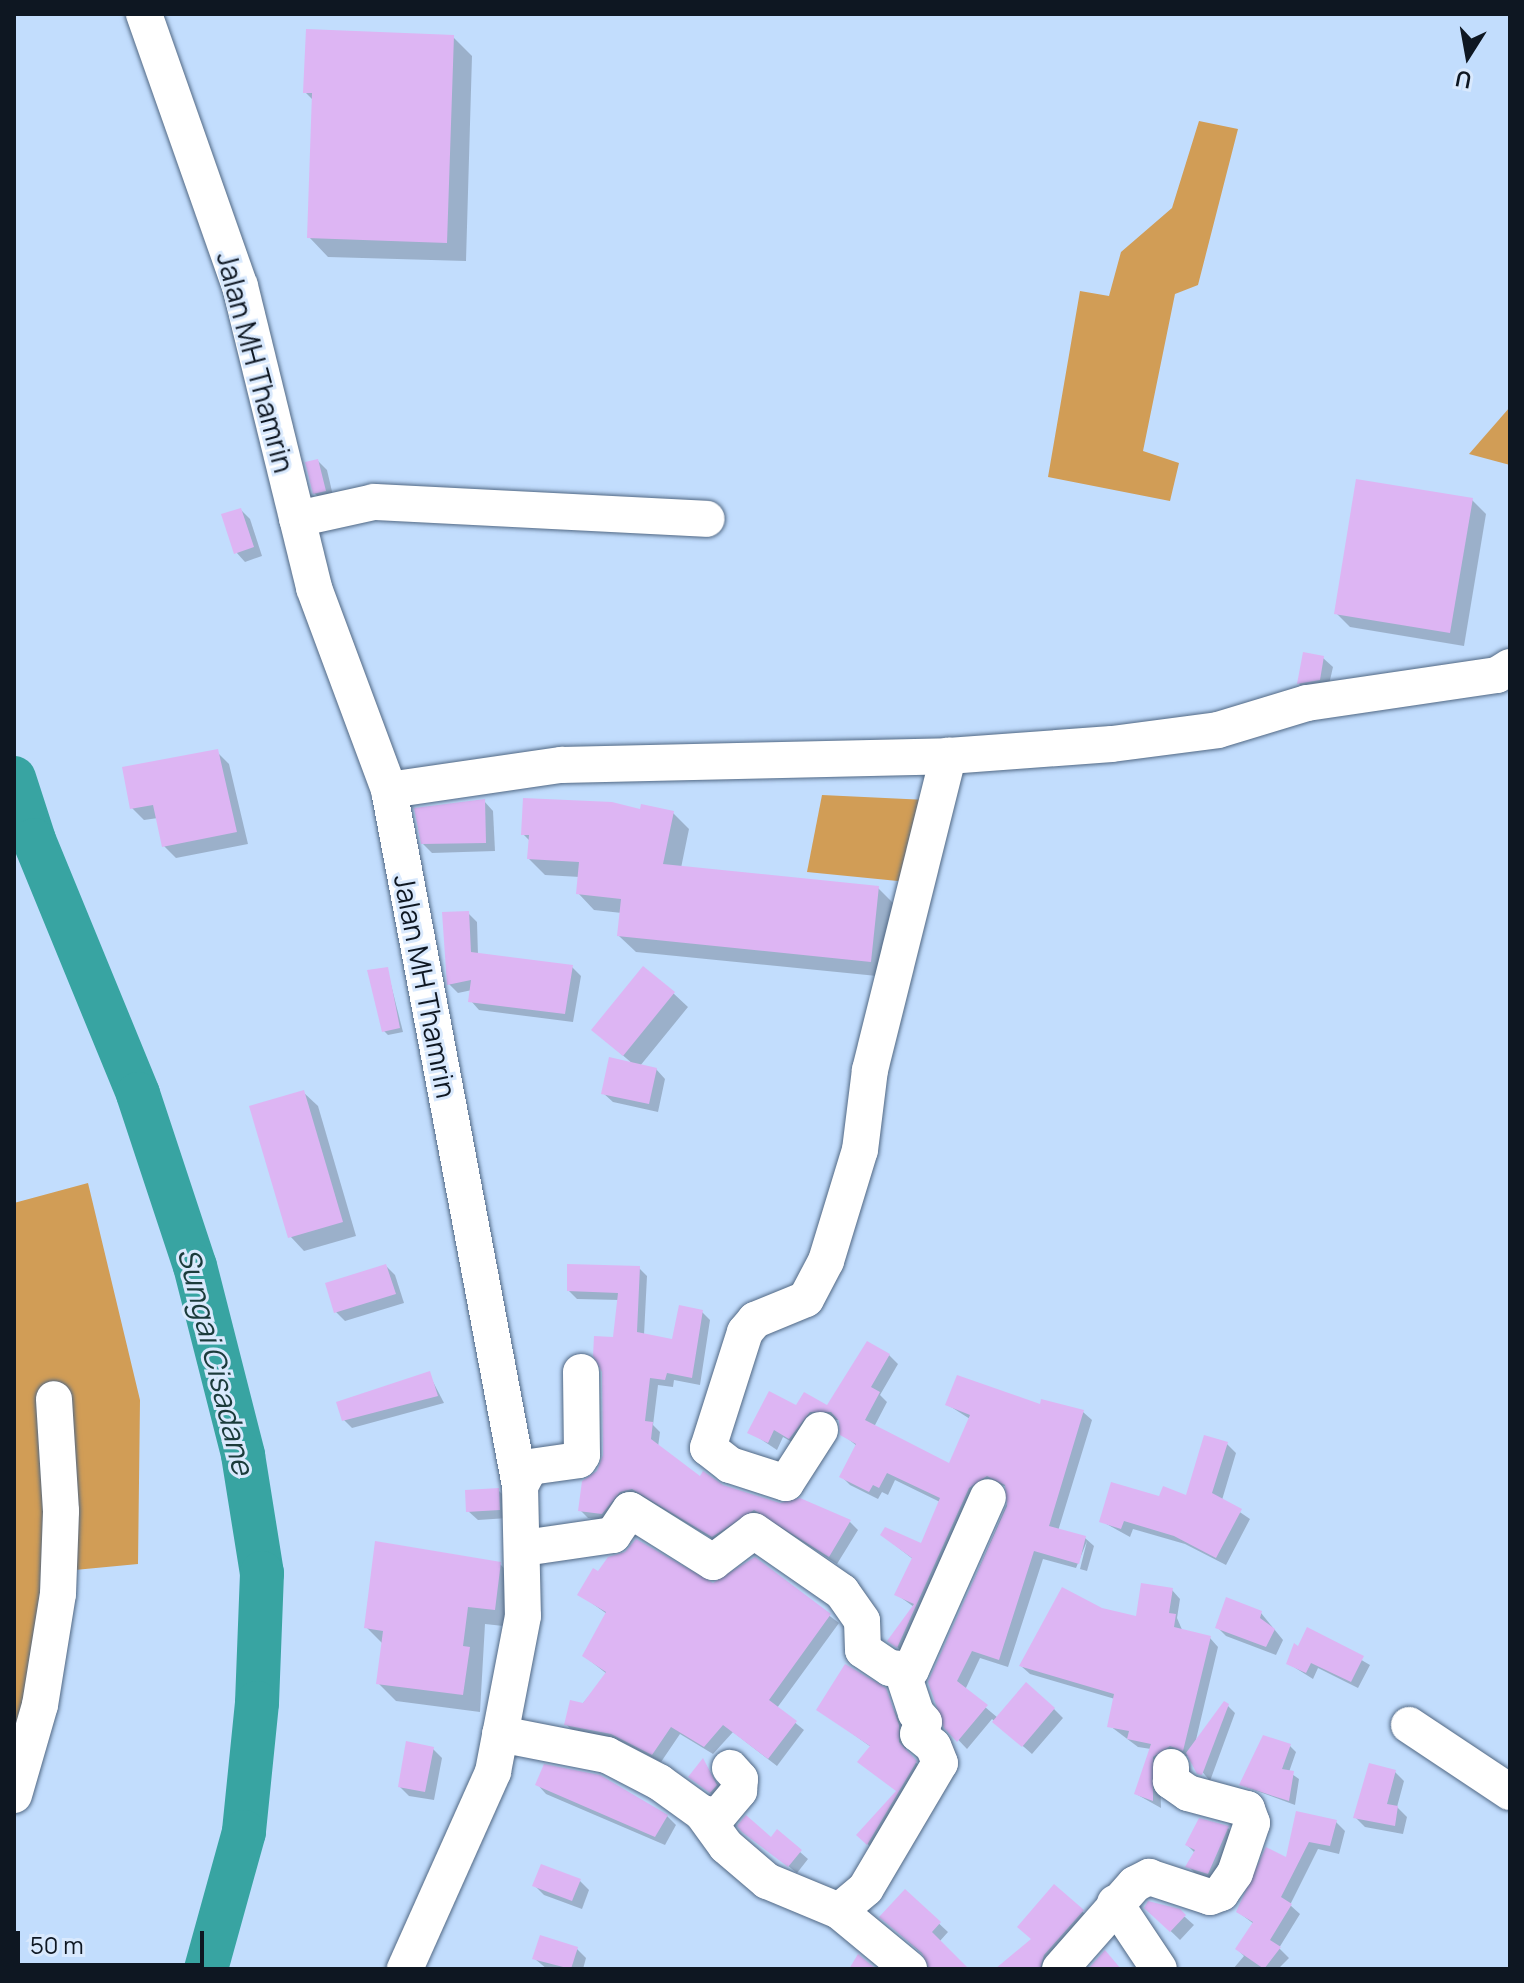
<!DOCTYPE html>
<style>
body{margin:0}
#map{position:relative;width:1524px;height:1983px;overflow:hidden;background:#c2ddfd;font-family:Manrope,sans-serif}
div>[style]{position:absolute}
[style*='--x']{left:calc(var(--x)*1px);top:calc(var(--y)*1px);width:calc(var(--w)*1px);rotate:calc(var(--a)*1deg)}
.green>*{inset:0;background:#d19d56}
.shadow>*{inset:0;background:#0003}
.river>*{height:44px;margin:-22px;padding:0 22px;transform-origin:22px;border-radius:22px;background:#38a4a2}
.building>*{inset:0;background:#ddb5f3}
.roads{filter:drop-shadow(0 0 2px #516884) drop-shadow(0 0 2px #516884)}
.minor>*{height:36px;margin:-18px;padding:0 18px;transform-origin:18px;border-radius:18px;background:#fff}
span{translate:-50% -50%;white-space:nowrap;text-align:center;line-height:1.15;-webkit-text-stroke:6px #d9e9fd;paint-order:stroke}
.street-label{font-size:28px;color:#0e1722}
.water-label{font-size:30px;color:#1b3b3b;font-style:italic}
.frame{position:absolute;inset:0;border:16px solid #0e1722;pointer-events:none}
.north{position:absolute;left:1428px;top:16px;width:80px;height:80px;-webkit-text-stroke:6px #d9e9fd;paint-order:stroke;rotate:191deg;font-size:22px;font-weight:700;line-height:32px;text-align:center;color:#0e1722}
.north::after{content:'';display:block;margin:auto;width:28px;height:36px;background:#0e1722;clip-path:polygon(50% 0,100% 100%,50% 72%,0 100%)}
.scale{position:absolute;left:16px;top:1931px;width:188px;height:36px;box-sizing:border-box;border:4px solid #0e1722;border-top:0;padding-left:10px;font-size:24px;line-height:28px;white-space:nowrap;color:#0e1722;-webkit-text-stroke:6px #d9e9fd;paint-order:stroke}
</style>
<div id="map">
<div class="green">
<div style="clip-path:polygon(1199px 121px,1238px 129px,1198px 285px,1175px 294px,1143px 451px,1179px 463px,1170px 501px,1048px 477px,1080px 291px,1109px 296px,1121px 252px,1172px 208px)"></div>
<div style="clip-path:polygon(1510px 407px,1510px 465px,1469px 454px)"></div>
<div style="clip-path:polygon(822px 795px,927px 800px,908px 882px,807px 872px)"></div>
<div style="clip-path:polygon(88px 1183px,140px 1400px,138px 1564px,43px 1573px,14px 1769px,14px 1203px)"></div>
</div>
<div class="shadow">
<div style="clip-path:polygon(453px 37px,472px 56px,466px 261px,328px 257px,309px 237px,313px 100px,305px 92px)"></div>
<div style="clip-path:polygon(318px 461px,327px 470px,334px 500px,324px 502px,314px 493px)"></div>
<div style="clip-path:polygon(1472px 500px,1486px 514px,1464px 646px,1350px 627px,1336px 613px)"></div>
<div style="clip-path:polygon(241px 510px,250px 519px,262px 556px,245px 562px,236px 552px)"></div>
<div style="clip-path:polygon(1323px 658px,1333px 667px,1328px 689px,1308px 692px,1299px 684px)"></div>
<div style="clip-path:polygon(217px 752px,229px 764px,248px 844px,176px 858px,164px 846px,158px 818px,144px 820px,132px 808px)"></div>
<div style="clip-path:polygon(484px 801px,493px 811px,495px 851px,432px 853px,422px 843px)"></div>
<div style="clip-path:polygon(673px 813px,689px 829px,681px 868px,878px 888px,894px 904px,887px 977px,636px 952px,619px 936px,622px 913px,594px 910px,578px 893px,580px 877px,545px 875px,529px 859px,530px 841px,523px 834px)"></div>
<div style="clip-path:polygon(468px 913px,477px 922px,478px 955px,572px 967px,581px 976px,573px 1022px,479px 1010px,471px 1001px,472px 990px,458px 993px,449px 984px)"></div>
<div style="clip-path:polygon(387px 969px,403px 1032px,388px 1035px,384px 1031px)"></div>
<div style="clip-path:polygon(673px 993px,688px 1007px,640px 1066px,656px 1069px,665px 1079px,658px 1112px,613px 1102px,603px 1093px,633px 1064px,593px 1030px)"></div>
<div style="clip-path:polygon(303px 1092px,318px 1106px,356px 1236px,304px 1251px,290px 1236px)"></div>
<div style="clip-path:polygon(386px 1266px,395px 1275px,404px 1303px,345px 1321px,336px 1312px)"></div>
<div style="clip-path:polygon(639px 1268px,647px 1276px,644px 1335px,673px 1341px,702px 1312px,710px 1320px,700px 1385px,674px 1380px,673px 1387px,658px 1385px,653px 1425px,660px 1432px,658px 1447px,700px 1479px,780px 1505px,800px 1500px,850px 1522px,858px 1530px,837px 1564px,764px 1517px,721px 1544px,641px 1496px,611px 1521px,588px 1518px,580px 1510px,605px 1455px,619px 1300px,577px 1299px,569px 1291px)"></div>
<div style="clip-path:polygon(889px 1355px,898px 1364px,880px 1395px,887px 1402px,874px 1427px,950px 1465px,970px 1419px,948px 1405px,1041px 1406px,1043px 1401px,1083px 1412px,1092px 1420px,1058px 1531px,1085px 1538px,1094px 1546px,1087px 1571px,1080px 1569px,1087px 1541px,1076px 1568px,1043px 1559px,1008px 1667px,980px 1658px,965px 1690px,998px 1718px,1054px 1709px,1063px 1718px,1032px 1754px,992px 1719px,967px 1749px,945px 1726px,930px 1682px,1011px 1494px,1005px 1486px,996px 1484px,907px 1655px,890px 1641px,914px 1607px,896px 1594px,914px 1560px,882px 1535px,922px 1546px,940px 1502px,895px 1480px,888px 1495px,882px 1492px,878px 1499px,850px 1485px,842px 1477px,857px 1446px,842px 1434px,841px 1420px,818px 1420px,799px 1446px,783px 1437px,777px 1450px,750px 1432px,797px 1407px,827px 1407px)"></div>
<div style="clip-path:polygon(429px 1374px,444px 1403px,352px 1428px,344px 1420px)"></div>
<div style="clip-path:polygon(1227px 1444px,1236px 1453px,1222px 1500px,1250px 1519px,1226px 1565px,1185px 1544px,1133px 1529px,1130px 1537px,1101px 1521px,1187px 1497px)"></div>
<div style="clip-path:polygon(498px 1490px,507px 1499px,508px 1518px,478px 1520px,468px 1511px)"></div>
<div style="clip-path:polygon(754px 1559px,839px 1623px,777px 1708px,804px 1730px,777px 1766px,733px 1732px,713px 1754px,680px 1734px,661px 1762px,622px 1742px,574px 1733px,566px 1724px,607px 1674px,584px 1656px,607px 1614px,579px 1594px,599px 1574px,713px 1585px)"></div>
<div style="clip-path:polygon(500px 1564px,517px 1582px,513px 1627px,485px 1624px,480px 1712px,396px 1701px,378px 1683px,383px 1644px,366px 1627px)"></div>
<div style="clip-path:polygon(1172px 1590px,1180px 1599px,1177px 1618px,1183px 1632px,1210px 1638px,1218px 1647px,1195px 1744px,1228px 1706px,1235px 1713px,1210px 1781px,1190px 1757px,1180px 1754px,1160px 1766px,1161px 1808px,1136px 1794px,1151px 1749px,1138px 1747px,1110px 1726px,1115px 1699px,1030px 1674px,1021px 1666px,1101px 1610px,1137px 1618px)"></div>
<div style="clip-path:polygon(1261px 1613px,1283px 1640px,1276px 1655px,1226px 1636px,1217px 1627px)"></div>
<div style="clip-path:polygon(1308px 1629px,1370px 1665px,1358px 1688px,1318px 1668px,1313px 1679px,1289px 1664px)"></div>
<div style="clip-path:polygon(884px 1690px,906px 1734px,906px 1752px,923px 1770px,875px 1851px,858px 1835px,898px 1792px,871px 1747px,818px 1709px)"></div>
<div style="clip-path:polygon(1290px 1746px,1296px 1752px,1289px 1772px,1299px 1779px,1295px 1805px,1241px 1785px)"></div>
<div style="clip-path:polygon(433px 1749px,442px 1758px,434px 1800px,409px 1796px,400px 1787px)"></div>
<div style="clip-path:polygon(703px 1761px,725px 1795px,720px 1801px,691px 1777px)"></div>
<div style="clip-path:polygon(1395px 1772px,1404px 1781px,1397px 1807px,1407px 1817px,1403px 1834px,1365px 1827px,1356px 1818px)"></div>
<div style="clip-path:polygon(537px 1784px,667px 1816px,676px 1825px,665px 1845px,546px 1794px)"></div>
<div style="clip-path:polygon(1298px 1813px,1336px 1822px,1345px 1831px,1339px 1854px,1318px 1849px,1290px 1905px,1300px 1914px,1279px 1948px,1289px 1958px,1278px 1969px,1233px 1969px,1244px 1956px,1237px 1949px,1254px 1924px,1238px 1912px,1287px 1860px)"></div>
<div style="clip-path:polygon(1228px 1828px,1237px 1837px,1218px 1882px,1197px 1875px,1188px 1866px,1195px 1853px,1187px 1845px)"></div>
<div style="clip-path:polygon(777px 1832px,808px 1859px,797px 1873px,747px 1833px,771px 1840px)"></div>
<div style="clip-path:polygon(580px 1881px,589px 1890px,582px 1909px,544px 1895px,535px 1886px)"></div>
<div style="clip-path:polygon(1054px 1887px,1092px 1920px,1052px 1969px,998px 1969px,1033px 1940px)"></div>
<div style="clip-path:polygon(905px 1892px,948px 1932px,939px 1942px,966px 1969px,929px 1969px,930px 1961px,891px 1926px)"></div>
<div style="clip-path:polygon(1149px 1903px,1185px 1917px,1194px 1925px,1180px 1940px,1156px 1917px)"></div>
<div style="clip-path:polygon(577px 1949px,586px 1958px,583px 1969px,547px 1969px,535px 1959px)"></div>
</div>
<div class="river">
<div style="--x:14;--y:778;--w:65;--a:72.1"></div>
<div style="--x:34;--y:840;--w:274;--a:67.7"></div>
<div style="--x:138;--y:1094;--w:181;--a:71.7"></div>
<div style="--x:195;--y:1266;--w:195;--a:75.7"></div>
<div style="--x:243;--y:1455;--w:120;--a:80.9"></div>
<div style="--x:262;--y:1573;--w:130;--a:92.2"></div>
<div style="--x:257;--y:1703;--w:130;--a:95.8"></div>
<div style="--x:244;--y:1832;--w:142;--a:105.5"></div>
</div>
<div class="building">
<div style="clip-path:polygon(306px 29px,454px 35px,447px 243px,307px 238px,312px 93px,303px 93px)"></div>
<div style="clip-path:polygon(318px 459px,326px 491px,313px 494px,305px 462px)"></div>
<div style="clip-path:polygon(1356px 479px,1473px 498px,1450px 633px,1334px 614px)"></div>
<div style="clip-path:polygon(241px 508px,254px 547px,234px 554px,221px 514px)"></div>
<div style="clip-path:polygon(1303px 652px,1324px 656px,1320px 680px,1297px 684px)"></div>
<div style="clip-path:polygon(218px 749px,237px 832px,162px 847px,153px 805px,130px 809px,122px 767px)"></div>
<div style="clip-path:polygon(523px 798px,612px 802px,640px 809px,641px 804px,674px 811px,663px 864px,879px 886px,871px 962px,617px 936px,621px 899px,576px 894px,579px 862px,527px 859px,529px 835px,521px 835px)"></div>
<div style="clip-path:polygon(485px 799px,486px 843px,421px 844px,414px 808px)"></div>
<div style="clip-path:polygon(469px 911px,471px 952px,573px 965px,565px 1014px,468px 1002px,471px 980px,447px 985px,442px 912px)"></div>
<div style="clip-path:polygon(643px 966px,675px 992px,623px 1056px,591px 1030px)"></div>
<div style="clip-path:polygon(388px 967px,400px 1028px,382px 1032px,367px 970px)"></div>
<div style="clip-path:polygon(609px 1057px,657px 1068px,649px 1104px,601px 1094px)"></div>
<div style="clip-path:polygon(304px 1090px,343px 1222px,288px 1238px,249px 1106px)"></div>
<div style="clip-path:polygon(386px 1264px,396px 1294px,334px 1313px,325px 1283px)"></div>
<div style="clip-path:polygon(567px 1264px,640px 1266px,637px 1332px,672px 1339px,679px 1305px,703px 1310px,692px 1378px,667px 1373px,665px 1380px,650px 1378px,645px 1421px,653px 1422px,651px 1439px,700px 1476px,703px 1471px,723px 1485px,780px 1503px,800px 1498px,851px 1520px,829px 1557px,754px 1510px,712px 1537px,632px 1489px,620px 1492px,602px 1514px,578px 1511px,582px 1481px,597px 1471px,603px 1455px,602px 1372px,593px 1356px,594px 1336px,613px 1337px,618px 1293px,567px 1291px)"></div>
<div style="clip-path:polygon(867px 1341px,890px 1354px,871px 1387px,880px 1392px,865px 1420px,949px 1463px,970px 1415px,945px 1405px,957px 1375px,1040px 1404px,1041px 1399px,1084px 1410px,1049px 1526px,1086px 1536px,1079px 1564px,1034px 1551px,999px 1660px,972px 1651px,957px 1681px,988px 1705px,957px 1742px,944px 1728px,928px 1682px,1007px 1506px,1005px 1485px,987px 1476px,969px 1488px,897px 1648px,887px 1641px,914px 1604px,894px 1595px,912px 1558px,880px 1535px,885px 1527px,921px 1543px,940px 1498px,887px 1473px,879px 1488px,873px 1485px,869px 1492px,839px 1477px,856px 1444px,840px 1435px,839px 1421px,831px 1412px,810px 1412px,789px 1439px,774px 1430px,768px 1443px,747px 1433px,769px 1391px,796px 1405px,804px 1392px,827px 1405px)"></div>
<div style="clip-path:polygon(430px 1371px,438px 1396px,342px 1421px,336px 1402px)"></div>
<div style="clip-path:polygon(1204px 1435px,1228px 1442px,1212px 1493px,1242px 1509px,1216px 1558px,1174px 1536px,1124px 1521px,1121px 1529px,1099px 1522px,1111px 1482px,1159px 1496px,1163px 1486px,1186px 1495px)"></div>
<div style="clip-path:polygon(499px 1488px,500px 1510px,466px 1512px,465px 1490px)"></div>
<div style="clip-path:polygon(636px 1539px,713px 1583px,755px 1557px,831px 1614px,769px 1700px,797px 1721px,768px 1759px,723px 1725px,704px 1747px,671px 1727px,652px 1755px,611px 1734px,564px 1725px,570px 1700px,583px 1703px,606px 1672px,582px 1656px,606px 1612px,577px 1595px,593px 1568px,598px 1571px,608px 1557px,625px 1552px)"></div>
<div style="clip-path:polygon(375px 1541px,501px 1562px,495px 1610px,468px 1607px,463px 1646px,470px 1647px,463px 1695px,376px 1684px,383px 1631px,364px 1628px)"></div>
<div style="clip-path:polygon(1141px 1583px,1173px 1588px,1169px 1613px,1176px 1614px,1174px 1627px,1211px 1636px,1183px 1751px,1170px 1746px,1153px 1757px,1153px 1801px,1134px 1794px,1151px 1744px,1127px 1739px,1129px 1731px,1107px 1727px,1114px 1694px,1019px 1666px,1062px 1587px,1102px 1608px,1136px 1616px)"></div>
<div style="clip-path:polygon(1226px 1597px,1262px 1611px,1260px 1618px,1275px 1629px,1266px 1647px,1215px 1628px)"></div>
<div style="clip-path:polygon(1307px 1627px,1364px 1656px,1351px 1682px,1311px 1663px,1306px 1673px,1286px 1664px,1294px 1643px,1298px 1646px)"></div>
<div style="clip-path:polygon(845px 1664px,886px 1688px,899px 1725px,899px 1742px,917px 1761px,867px 1845px,856px 1835px,896px 1791px,857px 1762px,870px 1746px,816px 1710px)"></div>
<div style="clip-path:polygon(1026px 1682px,1055px 1708px,1022px 1747px,992px 1722px)"></div>
<div style="clip-path:polygon(1224px 1701px,1229px 1704px,1202px 1775px,1197px 1774px,1186px 1753px)"></div>
<div style="clip-path:polygon(1263px 1735px,1291px 1744px,1282px 1769px,1294px 1771px,1289px 1801px,1239px 1785px)"></div>
<div style="clip-path:polygon(406px 1741px,434px 1747px,425px 1792px,398px 1787px)"></div>
<div style="clip-path:polygon(703px 1758px,717px 1785px,710px 1793px,688px 1777px)"></div>
<div style="clip-path:polygon(1369px 1763px,1396px 1770px,1387px 1804px,1398px 1806px,1395px 1826px,1353px 1818px)"></div>
<div style="clip-path:polygon(544px 1764px,600px 1775px,668px 1815px,655px 1837px,535px 1785px)"></div>
<div style="clip-path:polygon(1296px 1811px,1337px 1820px,1330px 1846px,1309px 1842px,1281px 1897px,1292px 1904px,1270px 1940px,1281px 1947px,1264px 1969px,1235px 1949px,1253px 1922px,1236px 1912px,1266px 1847px,1286px 1857px)"></div>
<div style="clip-path:polygon(746px 1815px,771px 1837px,777px 1829px,802px 1850px,788px 1867px,742px 1832px,737px 1826px)"></div>
<div style="clip-path:polygon(1199px 1818px,1229px 1826px,1208px 1874px,1185px 1867px,1195px 1850px,1185px 1845px)"></div>
<div style="clip-path:polygon(541px 1864px,581px 1879px,572px 1901px,532px 1886px)"></div>
<div style="clip-path:polygon(1054px 1884px,1084px 1910px,1044px 1955px,1040px 1969px,995px 1969px,1031px 1939px,1017px 1927px)"></div>
<div style="clip-path:polygon(905px 1889px,941px 1922px,932px 1932px,969px 1969px,929px 1969px,922px 1953px,879px 1917px)"></div>
<div style="clip-path:polygon(1148px 1901px,1180px 1909px,1186px 1915px,1170px 1932px,1144px 1908px)"></div>
<div style="clip-path:polygon(540px 1935px,578px 1947px,571px 1969px,532px 1959px)"></div>
<div style="clip-path:polygon(1105px 1950px,1121px 1969px,1088px 1969px)"></div>
<div style="clip-path:polygon(858px 1954px,876px 1969px,849px 1969px)"></div>
</div>
<div class="roads">
<div class="minor">
<div style="--x:144;--y:14;--w:288;--a:70.6"></div>
<div style="--x:240;--y:286;--w:311;--a:76.2"></div>
<div style="--x:314;--y:588;--w:215;--a:69.6"></div>
<div style="--x:389;--y:790;--w:708;--a:79.34"></div>
<div style="--x:520;--y:1486;--w:130;--a:88.7"></div>
<div style="--x:523;--y:1616;--w:159;--a:100.9"></div>
<div style="--x:493;--y:1772;--w:216;--a:114.1"></div>
<div style="--x:297;--y:519;--w:79;--a:-12.4"></div>
<div style="--x:374;--y:502;--w:333;--a:2.9"></div>
<div style="--x:389;--y:790;--w:174;--a:-8.3"></div>
<div style="--x:561;--y:765;--w:387;--a:-1.3"></div>
<div style="--x:948;--y:756;--w:164;--a:-4.2"></div>
<div style="--x:1112;--y:744;--w:107;--a:-7.5"></div>
<div style="--x:1218;--y:730;--w:93;--a:-16.9"></div>
<div style="--x:1307;--y:703;--w:192;--a:-8.4"></div>
<div style="--x:1497;--y:675;--w:15;--a:-32"></div>
<div style="--x:820;--y:1430;--w:63;--a:122.7"></div>
<div style="--x:786;--y:1483;--w:59;--a:-162.2"></div>
<div style="--x:730;--y:1465;--w:28;--a:-142"></div>
<div style="--x:708;--y:1448;--w:122;--a:-72.3"></div>
<div style="--x:745;--y:1332;--w:16;--a:-50"></div>
<div style="--x:755;--y:1320;--w:55;--a:-22.4"></div>
<div style="--x:806;--y:1299;--w:43;--a:-62.2"></div>
<div style="--x:826;--y:1261;--w:116;--a:-73"></div>
<div style="--x:860;--y:1150;--w:81;--a:-82.9"></div>
<div style="--x:870;--y:1070;--w:324;--a:-76"></div>
<div style="--x:520;--y:1486;--w:21;--a:-62"></div>
<div style="--x:530;--y:1467;--w:49;--a:-8.1"></div>
<div style="--x:579;--y:1460;--w:6;--a:-59"></div>
<div style="--x:582;--y:1455;--w:83;--a:-90.7"></div>
<div style="--x:524;--y:1548;--w:90;--a:-8.3"></div>
<div style="--x:613;--y:1535;--w:30;--a:-56"></div>
<div style="--x:630;--y:1510;--w:98;--a:32.1"></div>
<div style="--x:713;--y:1562;--w:51;--a:-37.1"></div>
<div style="--x:754;--y:1531;--w:107;--a:34.7"></div>
<div style="--x:842;--y:1592;--w:35;--a:55"></div>
<div style="--x:862;--y:1621;--w:29;--a:88"></div>
<div style="--x:863;--y:1650;--w:32;--a:34"></div>
<div style="--x:890;--y:1668;--w:21;--a:5"></div>
<div style="--x:911;--y:1670;--w:189;--a:-66"></div>
<div style="--x:1409;--y:1725;--w:121;--a:33.6"></div>
<div style="--x:500;--y:1734;--w:109;--a:11.1"></div>
<div style="--x:607;--y:1755;--w:59;--a:27.4"></div>
<div style="--x:659;--y:1782;--w:53;--a:35.8"></div>
<div style="--x:702;--y:1813;--w:16;--a:11"></div>
<div style="--x:718;--y:1816;--w:33;--a:-50"></div>
<div style="--x:739;--y:1791;--w:12;--a:-85"></div>
<div style="--x:740;--y:1779;--w:15;--a:-132"></div>
<div style="--x:14;--y:1795;--w:94;--a:-73.9"></div>
<div style="--x:40;--y:1705;--w:112;--a:-80.8"></div>
<div style="--x:58;--y:1594;--w:83;--a:-87.9"></div>
<div style="--x:61;--y:1511;--w:112;--a:-93.6"></div>
<div style="--x:702;--y:1813;--w:41;--a:54"></div>
<div style="--x:726;--y:1846;--w:54;--a:40.5"></div>
<div style="--x:767;--y:1881;--w:78;--a:22.6"></div>
<div style="--x:839;--y:1911;--w:91;--a:39.6"></div>
<div style="--x:1115;--y:1903;--w:79;--a:56.3"></div>
<div style="--x:839;--y:1911;--w:35;--a:-40"></div>
<div style="--x:866;--y:1888;--w:145;--a:-59.4"></div>
<div style="--x:940;--y:1763;--w:18;--a:-112"></div>
<div style="--x:933;--y:1746;--w:19;--a:-141"></div>
<div style="--x:918;--y:1734;--w:13;--a:-63"></div>
<div style="--x:924;--y:1722;--w:12;--a:-132"></div>
<div style="--x:916;--y:1713;--w:44;--a:-108.4"></div>
<div style="--x:1060;--y:1969;--w:113;--a:-48.6"></div>
<div style="--x:1135;--y:1884;--w:16;--a:-27"></div>
<div style="--x:1149;--y:1877;--w:64;--a:18.2"></div>
<div style="--x:1210;--y:1897;--w:12;--a:-20"></div>
<div style="--x:1221;--y:1893;--w:24;--a:-55"></div>
<div style="--x:1235;--y:1873;--w:53;--a:-71.2"></div>
<div style="--x:1252;--y:1823;--w:15;--a:-110"></div>
<div style="--x:1247;--y:1809;--w:61;--a:-164.8"></div>
<div style="--x:1188;--y:1793;--w:21;--a:-145"></div>
<div style="--x:1171;--y:1781;--w:14;--a:-90"></div>
</div>
</div>
<div class="street-label">
<span style="left:256px;top:362px;rotate:75deg">Jalan MH Thamrin</span>
<span style="left:426px;top:986px;rotate:79deg">Jalan MH Thamrin</span>
</div>
<div class="water-label">
<span style="left:216px;top:1361px;rotate:76deg">Sungai Cisadane</span>
</div>
<div class="frame"></div>
<div class="north">U</div>
<div class="scale">50 m</div>
</div>
